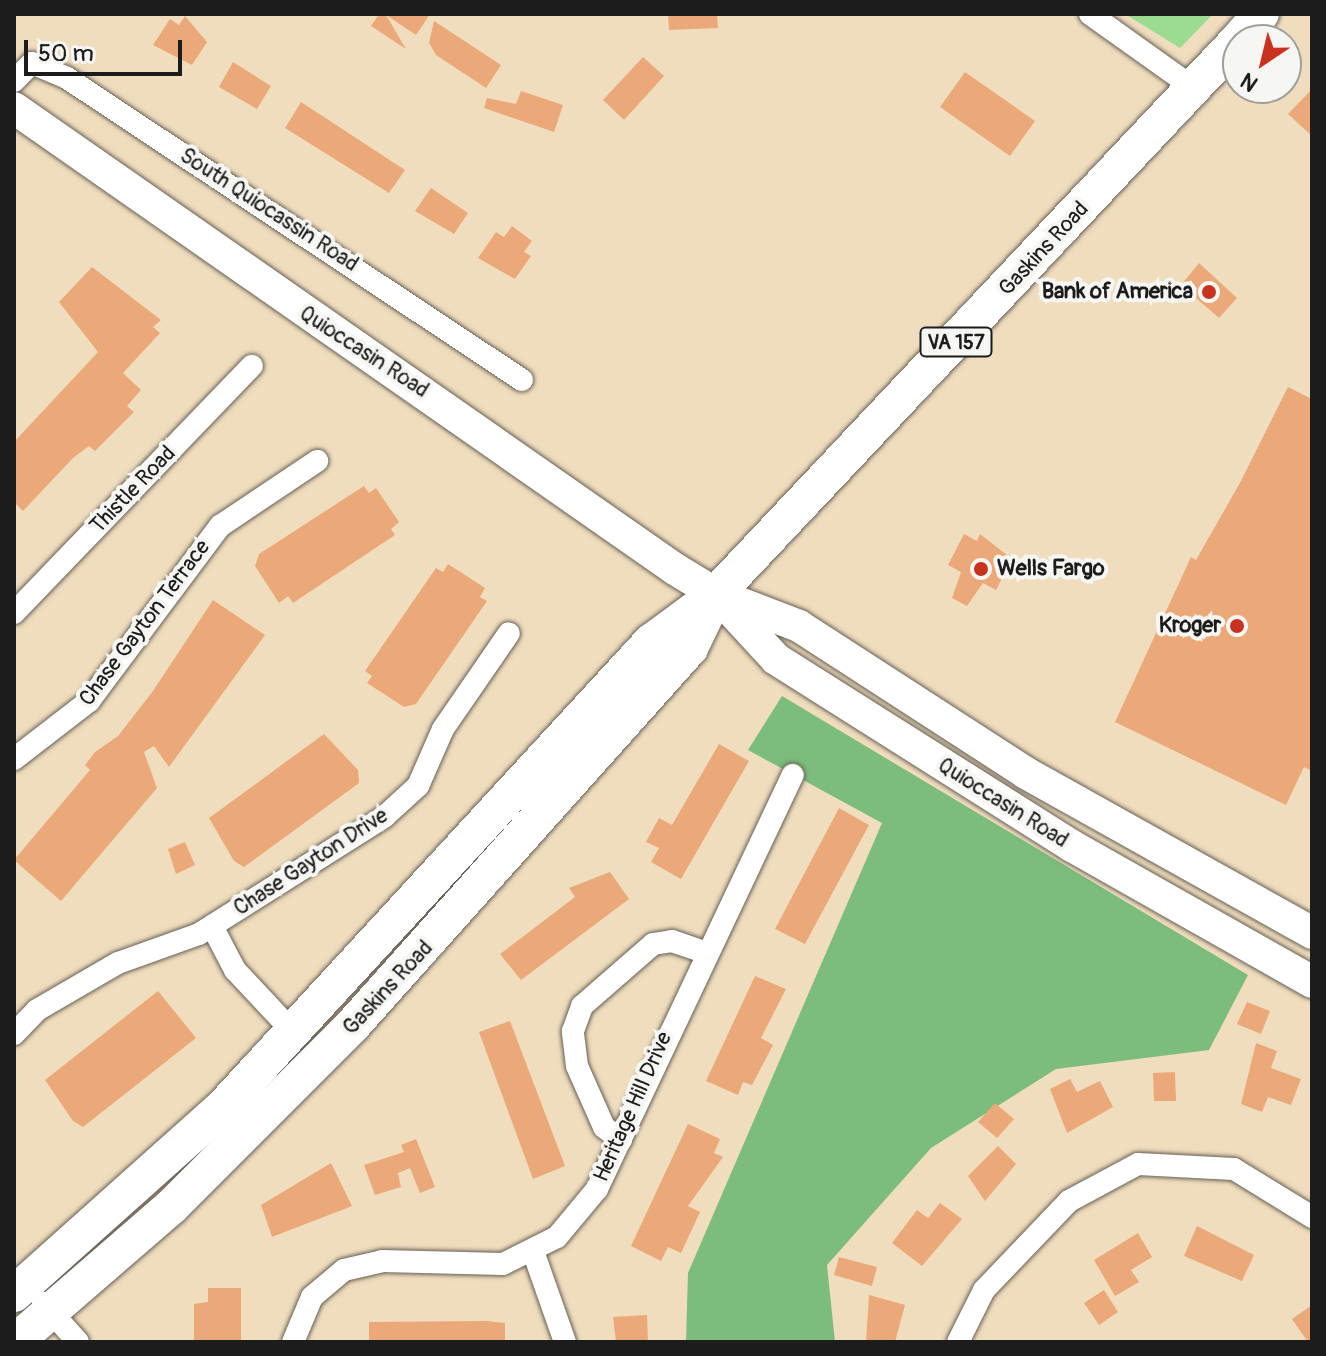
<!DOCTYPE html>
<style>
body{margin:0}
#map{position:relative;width:1326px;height:1356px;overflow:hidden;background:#f0ddbe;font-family:Pangolin,sans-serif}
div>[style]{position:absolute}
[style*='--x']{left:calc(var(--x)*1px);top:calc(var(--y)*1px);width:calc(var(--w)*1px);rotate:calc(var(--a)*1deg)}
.green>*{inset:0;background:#9bdc92}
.forest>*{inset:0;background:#7cbc7c}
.building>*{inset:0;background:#eba97a}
.roads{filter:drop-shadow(0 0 2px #666055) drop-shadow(0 0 2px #666055)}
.street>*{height:22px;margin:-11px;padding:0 11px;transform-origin:11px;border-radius:11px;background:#fff}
.secondary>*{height:32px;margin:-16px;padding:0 16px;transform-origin:16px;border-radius:16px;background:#fff}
.primary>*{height:36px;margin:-18px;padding:0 18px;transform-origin:18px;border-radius:18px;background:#fff}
.dots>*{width:22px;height:22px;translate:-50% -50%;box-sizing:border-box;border:4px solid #f6f6f2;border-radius:50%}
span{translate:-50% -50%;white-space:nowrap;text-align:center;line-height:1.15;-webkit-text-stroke:8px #f6f6f2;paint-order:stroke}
.shield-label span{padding:2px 6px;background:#f6f6f2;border:2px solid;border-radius:6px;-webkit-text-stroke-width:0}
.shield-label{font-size:20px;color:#1c1c1c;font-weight:700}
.street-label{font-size:22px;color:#1c1c1c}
.poi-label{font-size:22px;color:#1c1c1c;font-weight:700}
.right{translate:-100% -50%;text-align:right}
.left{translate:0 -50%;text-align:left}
.frame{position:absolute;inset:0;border:16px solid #1c1c1c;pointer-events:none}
.north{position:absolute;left:1222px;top:24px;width:80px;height:80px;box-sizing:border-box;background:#f6f6f2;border:2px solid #9f9f9c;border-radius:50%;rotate:215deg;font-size:22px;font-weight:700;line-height:32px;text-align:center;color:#1c1c1c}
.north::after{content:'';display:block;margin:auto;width:28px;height:36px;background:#c8321e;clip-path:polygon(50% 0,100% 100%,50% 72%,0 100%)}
.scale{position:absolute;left:24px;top:40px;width:158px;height:36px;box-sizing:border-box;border:4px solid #1c1c1c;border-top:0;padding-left:10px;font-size:24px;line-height:28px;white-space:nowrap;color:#1c1c1c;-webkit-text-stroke:6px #f6f6f2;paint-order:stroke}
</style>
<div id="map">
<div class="green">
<div style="clip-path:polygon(1125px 14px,1213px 14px,1180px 48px)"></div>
</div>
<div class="forest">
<div style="clip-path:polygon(782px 696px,1248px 975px,1209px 1050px,1056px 1069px,931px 1148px,827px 1265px,835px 1342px,686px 1342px,688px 1273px,882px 823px,748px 750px)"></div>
</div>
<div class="building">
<div style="clip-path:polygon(379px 14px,430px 14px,416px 35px,386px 15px,406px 49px,371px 26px)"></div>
<div style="clip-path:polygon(668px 14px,717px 14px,718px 28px,669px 30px)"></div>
<div style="clip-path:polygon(185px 16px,207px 42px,192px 65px,153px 45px,170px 19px,179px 25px)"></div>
<div style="clip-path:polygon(434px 21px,501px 65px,486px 88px,436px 55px,429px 43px)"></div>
<div style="clip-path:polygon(643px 57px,664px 76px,624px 120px,603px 100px)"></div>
<div style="clip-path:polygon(233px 62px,271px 86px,257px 109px,219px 87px)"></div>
<div style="clip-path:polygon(965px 72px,1035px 121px,1010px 156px,940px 107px)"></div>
<div style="clip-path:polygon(1312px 89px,1312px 136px,1288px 114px)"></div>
<div style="clip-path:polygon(521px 91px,563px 105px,554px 132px,484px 108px,487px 98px,516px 104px)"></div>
<div style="clip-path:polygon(301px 102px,405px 170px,389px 193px,285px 128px)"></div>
<div style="clip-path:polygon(431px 188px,468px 213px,454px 234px,415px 211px)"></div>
<div style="clip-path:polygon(512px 226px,532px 241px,524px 252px,531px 256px,515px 279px,478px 258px,496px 232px,504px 237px)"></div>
<div style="clip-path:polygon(1199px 263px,1237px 298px,1219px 318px,1181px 285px)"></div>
<div style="clip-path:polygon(92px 267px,161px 320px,153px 327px,160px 333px,123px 373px,141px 390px,127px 406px,134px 412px,95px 451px,89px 446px,73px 458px,23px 511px,14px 502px,14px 442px,98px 352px,59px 302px)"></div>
<div style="clip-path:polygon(1288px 387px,1312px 399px,1312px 771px,1304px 767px,1286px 805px,1115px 722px,1191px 557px,1196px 560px,1241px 481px)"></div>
<div style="clip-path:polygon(364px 486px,369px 493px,376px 488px,399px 522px,391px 529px,395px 535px,293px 603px,288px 596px,279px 603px,255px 566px,259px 554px)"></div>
<div style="clip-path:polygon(964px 534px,977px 541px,980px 534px,1012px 559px,996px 590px,983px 583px,967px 606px,952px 598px,961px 572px,948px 565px)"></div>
<div style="clip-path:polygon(448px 564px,485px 588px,480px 597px,487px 601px,416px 704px,404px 707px,367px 683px,372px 676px,365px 671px,436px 568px,443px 572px)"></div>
<div style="clip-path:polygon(213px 600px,265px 635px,169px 767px,154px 746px,144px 752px,157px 788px,61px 901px,14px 860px,90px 770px,85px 765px,95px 752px,118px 736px,153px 691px)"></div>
<div style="clip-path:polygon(324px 734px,358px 770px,359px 783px,244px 867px,234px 861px,209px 818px)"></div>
<div style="clip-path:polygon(719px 744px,749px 761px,681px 879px,651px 862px,659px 848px,646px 842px,659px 818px,672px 825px)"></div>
<div style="clip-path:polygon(839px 808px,869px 825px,805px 944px,775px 929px)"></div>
<div style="clip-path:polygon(185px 842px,195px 865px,176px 874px,168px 849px)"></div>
<div style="clip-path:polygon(610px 872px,629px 899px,521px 980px,500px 954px,575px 897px,569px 888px)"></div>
<div style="clip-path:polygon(755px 976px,786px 989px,761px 1038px,773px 1045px,752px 1085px,743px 1082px,738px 1095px,706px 1081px)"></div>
<div style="clip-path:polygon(158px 991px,196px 1038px,83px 1127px,73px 1121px,45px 1080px)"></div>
<div style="clip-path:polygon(1247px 1002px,1270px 1011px,1261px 1034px,1237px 1024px)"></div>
<div style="clip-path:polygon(510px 1021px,565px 1166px,533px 1179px,479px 1032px)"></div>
<div style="clip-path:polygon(1256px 1043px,1277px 1051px,1271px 1068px,1301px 1079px,1291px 1105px,1268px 1097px,1262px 1112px,1241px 1104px)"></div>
<div style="clip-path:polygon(1175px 1072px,1176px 1101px,1154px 1101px,1153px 1073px)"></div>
<div style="clip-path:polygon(1070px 1079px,1077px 1092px,1100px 1081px,1113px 1107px,1067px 1133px,1050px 1089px)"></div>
<div style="clip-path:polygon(995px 1103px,1014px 1119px,997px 1138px,978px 1122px)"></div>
<div style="clip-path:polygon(688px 1124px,720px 1139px,714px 1153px,723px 1157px,688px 1206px,700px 1212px,681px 1253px,668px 1247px,661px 1261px,631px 1246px)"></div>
<div style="clip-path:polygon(416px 1139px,435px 1187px,420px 1193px,410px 1168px,398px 1173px,401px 1187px,375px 1195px,364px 1165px,404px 1152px,401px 1145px)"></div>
<div style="clip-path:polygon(998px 1146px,1016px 1164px,985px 1201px,968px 1176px)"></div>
<div style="clip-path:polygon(331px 1163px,352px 1206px,272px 1237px,261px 1205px)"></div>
<div style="clip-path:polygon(940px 1203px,962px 1219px,922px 1266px,892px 1243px,917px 1210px,928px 1218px)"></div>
<div style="clip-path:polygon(1197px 1226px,1254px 1255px,1242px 1281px,1184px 1256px)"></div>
<div style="clip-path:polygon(1138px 1233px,1152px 1257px,1131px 1270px,1139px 1282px,1115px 1296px,1094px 1260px)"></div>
<div style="clip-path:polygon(839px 1257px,877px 1267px,872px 1286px,834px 1275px)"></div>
<div style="clip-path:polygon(208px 1288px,241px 1288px,241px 1342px,194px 1342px,194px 1304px,208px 1302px)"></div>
<div style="clip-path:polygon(1104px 1290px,1118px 1312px,1099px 1325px,1084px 1303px)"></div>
<div style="clip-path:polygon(869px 1295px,905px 1305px,895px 1342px,866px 1342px)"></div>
<div style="clip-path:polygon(1312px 1305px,1312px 1342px,1308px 1342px,1292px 1319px)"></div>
<div style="clip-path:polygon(647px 1315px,648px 1342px,616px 1342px,613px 1317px)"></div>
<div style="clip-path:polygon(486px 1321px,505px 1323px,505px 1342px,369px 1342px,369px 1322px)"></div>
</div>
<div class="roads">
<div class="street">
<div style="--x:1090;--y:14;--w:129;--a:35.5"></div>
<div style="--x:14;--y:81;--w:25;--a:-45"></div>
<div style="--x:32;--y:63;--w:38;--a:23"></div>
<div style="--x:67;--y:78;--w:546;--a:33.57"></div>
<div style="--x:14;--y:613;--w:343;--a:-46.1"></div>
<div style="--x:14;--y:759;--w:95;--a:-37.7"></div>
<div style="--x:89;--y:701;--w:219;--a:-53.2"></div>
<div style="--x:220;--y:526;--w:117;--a:-33.8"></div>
<div style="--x:212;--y:926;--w:50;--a:62.4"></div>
<div style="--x:235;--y:970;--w:85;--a:46.9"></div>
<div style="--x:14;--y:1034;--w:33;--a:-46"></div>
<div style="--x:37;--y:1010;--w:94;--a:-30.1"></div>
<div style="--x:118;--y:963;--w:86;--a:-19.7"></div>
<div style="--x:199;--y:934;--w:219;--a:-32.3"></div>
<div style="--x:384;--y:817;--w:46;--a:-42.4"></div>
<div style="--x:418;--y:786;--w:62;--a:-66.3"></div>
<div style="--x:443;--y:729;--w:116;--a:-55.5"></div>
<div style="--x:621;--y:1140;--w:21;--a:-143"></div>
<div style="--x:604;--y:1127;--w:67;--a:-113.9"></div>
<div style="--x:577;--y:1066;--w:35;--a:-97"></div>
<div style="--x:573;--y:1031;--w:27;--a:-70"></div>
<div style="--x:582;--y:1006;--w:94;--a:-41.1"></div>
<div style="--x:653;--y:944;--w:19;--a:-9"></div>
<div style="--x:672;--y:941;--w:36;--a:19"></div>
<div style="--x:534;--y:1254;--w:93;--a:70.6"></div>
<div style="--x:43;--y:1303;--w:52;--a:48.1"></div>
<div style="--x:293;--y:1342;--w:49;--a:-67.1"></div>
<div style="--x:312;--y:1297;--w:42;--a:-40.2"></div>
<div style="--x:344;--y:1270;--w:39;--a:-13"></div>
<div style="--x:382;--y:1261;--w:121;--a:1.4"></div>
<div style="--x:503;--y:1264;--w:60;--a:-26.6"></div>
<div style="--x:557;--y:1237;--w:62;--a:-50.2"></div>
<div style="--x:597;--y:1189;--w:458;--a:-64.7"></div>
<div style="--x:958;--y:1342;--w:58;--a:-63.4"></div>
<div style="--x:984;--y:1290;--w:123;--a:-46.3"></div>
<div style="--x:1069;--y:1201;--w:78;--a:-28.2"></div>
<div style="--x:1138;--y:1164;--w:96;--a:3"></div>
<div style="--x:1234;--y:1169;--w:92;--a:31.6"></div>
</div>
<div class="secondary">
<div style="--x:14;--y:108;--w:806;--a:34.89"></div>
<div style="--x:675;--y:569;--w:48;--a:31.4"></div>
<div style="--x:716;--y:594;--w:89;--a:21.1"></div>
<div style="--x:799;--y:626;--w:270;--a:32.9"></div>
<div style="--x:1026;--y:773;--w:328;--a:29.2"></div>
<div style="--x:716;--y:594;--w:88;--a:47.3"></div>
<div style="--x:776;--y:659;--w:350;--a:32.3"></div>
<div style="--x:1072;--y:846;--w:276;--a:29.5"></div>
</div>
<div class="primary">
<div style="--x:1238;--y:40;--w:35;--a:-49"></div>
<div style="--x:14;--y:1294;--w:282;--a:-41.8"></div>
<div style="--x:224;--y:1106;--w:631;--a:-47.38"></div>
<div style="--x:651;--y:642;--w:81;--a:-36.4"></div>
<div style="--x:716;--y:594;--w:761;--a:-46.7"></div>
<div style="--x:15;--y:1342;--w:208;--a:-40.9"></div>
<div style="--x:172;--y:1206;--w:255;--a:-45"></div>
<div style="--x:352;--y:1026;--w:507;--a:-48.2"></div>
<div style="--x:690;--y:648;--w:60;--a:-64.3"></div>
</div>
</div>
<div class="dots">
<div style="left:1209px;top:292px;background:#c8321e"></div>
<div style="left:981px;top:569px;background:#c8321e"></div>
<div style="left:1237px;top:626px;background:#c8321e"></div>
</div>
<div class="shield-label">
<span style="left:956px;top:342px">VA 157</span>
</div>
<div class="street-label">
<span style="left:269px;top:210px;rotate:33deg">South Quiocassin Road</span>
<span style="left:1044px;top:249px;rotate:-47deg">Gaskins Road</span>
<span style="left:364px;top:352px;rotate:33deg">Quioccasin Road</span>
<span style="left:133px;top:490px;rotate:-46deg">Thistle Road</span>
<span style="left:145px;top:623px;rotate:-53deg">Chase Gayton Terrace</span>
<span style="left:1003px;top:803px;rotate:32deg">Quioccasin Road</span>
<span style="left:311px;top:862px;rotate:-33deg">Chase Gayton Drive</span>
<span style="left:388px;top:988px;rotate:-47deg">Gaskins Road</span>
<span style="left:633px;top:1107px;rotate:-66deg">Heritage Hill Drive</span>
</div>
<div class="poi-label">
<span class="right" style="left:1193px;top:292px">Bank of America</span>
<span class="left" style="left:997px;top:569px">Wells Fargo</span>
<span class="right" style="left:1221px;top:626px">Kroger</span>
</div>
<div class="frame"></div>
<div class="north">N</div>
<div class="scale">50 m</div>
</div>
